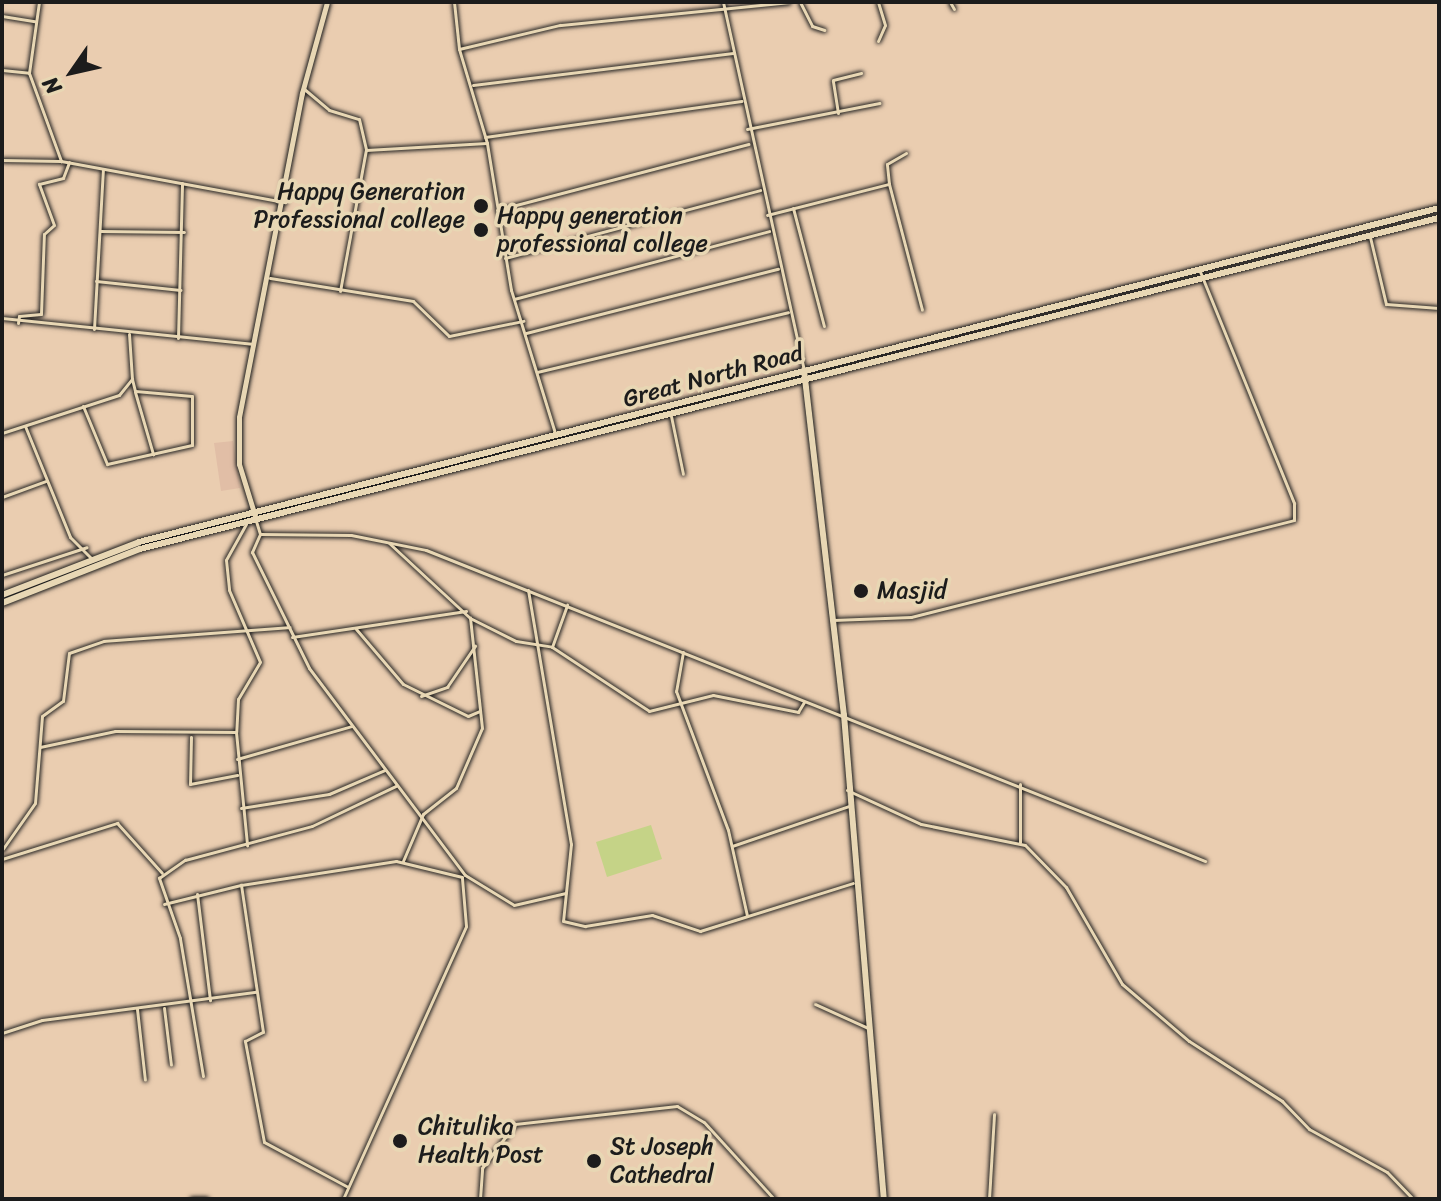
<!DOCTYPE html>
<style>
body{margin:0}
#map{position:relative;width:1441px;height:1201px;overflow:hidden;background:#eacdb0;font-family:Sriracha,sans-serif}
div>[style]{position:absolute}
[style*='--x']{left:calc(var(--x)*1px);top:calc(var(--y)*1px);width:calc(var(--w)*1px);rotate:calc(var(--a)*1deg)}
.built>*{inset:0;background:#e1bea6}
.green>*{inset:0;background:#c5d387}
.roads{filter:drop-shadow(0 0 2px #1c1c1c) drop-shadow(0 0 2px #1c1c1c)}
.minor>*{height:3px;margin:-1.5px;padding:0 1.5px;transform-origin:1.5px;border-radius:1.5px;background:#e8d7b4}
.secondary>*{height:5px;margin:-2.5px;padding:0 2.5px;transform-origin:2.5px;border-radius:2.5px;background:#e8d7b4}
.primary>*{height:6px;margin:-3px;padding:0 3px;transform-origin:3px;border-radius:3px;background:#e8d7b4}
.trunk>*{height:6px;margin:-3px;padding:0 3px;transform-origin:3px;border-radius:3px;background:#e8d7b4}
.dots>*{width:22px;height:22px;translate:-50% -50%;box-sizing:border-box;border:4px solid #e8d7b4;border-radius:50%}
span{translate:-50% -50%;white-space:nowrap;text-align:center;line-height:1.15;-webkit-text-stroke:7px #e8d7b4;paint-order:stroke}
.poi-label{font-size:24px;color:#1c1c1c}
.right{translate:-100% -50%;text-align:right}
.left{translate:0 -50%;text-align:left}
.street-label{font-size:24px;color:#1c1c1c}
.frame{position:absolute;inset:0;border:4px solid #1c1c1c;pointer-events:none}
.north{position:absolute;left:32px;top:32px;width:80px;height:80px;-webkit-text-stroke:6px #e8d7b4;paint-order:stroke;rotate:236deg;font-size:22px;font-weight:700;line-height:32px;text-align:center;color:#1c1c1c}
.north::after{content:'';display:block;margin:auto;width:28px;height:36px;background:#1c1c1c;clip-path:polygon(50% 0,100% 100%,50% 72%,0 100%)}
</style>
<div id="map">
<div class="built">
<div style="clip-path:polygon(233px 441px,240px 488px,221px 491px,214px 443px)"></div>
</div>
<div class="green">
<div style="clip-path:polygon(651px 825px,662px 859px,607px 877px,596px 842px)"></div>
</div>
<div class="roads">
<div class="minor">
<div style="--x:39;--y:2;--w:72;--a:98"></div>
<div style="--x:29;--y:73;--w:94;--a:70"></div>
<div style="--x:61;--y:161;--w:228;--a:10.4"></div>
<div style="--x:454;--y:2;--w:47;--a:83.9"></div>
<div style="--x:723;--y:2;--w:376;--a:77.6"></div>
<div style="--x:800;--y:2;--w:27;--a:63"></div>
<div style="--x:812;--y:26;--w:13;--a:18"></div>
<div style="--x:950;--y:2;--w:8;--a:60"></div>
<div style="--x:2;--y:16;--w:33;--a:9"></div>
<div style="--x:878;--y:41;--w:17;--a:-66"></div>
<div style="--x:885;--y:25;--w:24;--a:-107"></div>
<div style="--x:2;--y:70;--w:27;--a:6"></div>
<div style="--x:473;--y:85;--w:262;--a:-7"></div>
<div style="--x:303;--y:88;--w:34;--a:40"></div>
<div style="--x:329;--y:110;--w:31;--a:17"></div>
<div style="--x:359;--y:119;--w:32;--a:77"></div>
<div style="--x:366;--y:150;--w:121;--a:-3.3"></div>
<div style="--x:838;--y:113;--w:33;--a:-99"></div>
<div style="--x:833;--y:80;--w:29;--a:-14"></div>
<div style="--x:747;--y:129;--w:135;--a:-11.1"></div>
<div style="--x:485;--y:137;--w:259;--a:-8"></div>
<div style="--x:2;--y:160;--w:59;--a:1"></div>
<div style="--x:889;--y:184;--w:20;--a:-96"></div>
<div style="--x:887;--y:164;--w:22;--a:-30"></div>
<div style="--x:793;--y:208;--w:122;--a:75.3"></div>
<div style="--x:497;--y:210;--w:260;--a:-14.7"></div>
<div style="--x:767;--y:215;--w:126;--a:-14.3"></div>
<div style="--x:889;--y:184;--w:130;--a:75.3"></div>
<div style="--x:100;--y:231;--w:84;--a:0.7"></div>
<div style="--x:1370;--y:237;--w:69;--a:76.6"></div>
<div style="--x:1386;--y:304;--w:53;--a:4.3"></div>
<div style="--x:505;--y:258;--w:264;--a:-14.9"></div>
<div style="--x:270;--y:278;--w:145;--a:9.1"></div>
<div style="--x:413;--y:301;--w:50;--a:44.2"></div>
<div style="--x:449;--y:336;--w:76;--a:-11.5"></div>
<div style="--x:96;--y:281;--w:85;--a:6"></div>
<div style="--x:340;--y:291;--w:143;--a:-79.6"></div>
<div style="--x:514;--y:299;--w:264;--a:-14.9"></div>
<div style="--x:2;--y:318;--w:251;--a:5.9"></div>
<div style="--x:18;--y:323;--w:7;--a:-82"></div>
<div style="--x:19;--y:316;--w:22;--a:-5"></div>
<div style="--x:41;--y:314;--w:80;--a:-87.9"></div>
<div style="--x:44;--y:234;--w:13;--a:-42"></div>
<div style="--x:54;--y:225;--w:44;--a:-110.1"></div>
<div style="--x:39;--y:184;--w:25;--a:-14"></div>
<div style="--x:63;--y:178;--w:17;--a:-69"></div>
<div style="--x:94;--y:329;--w:160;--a:-86.8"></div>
<div style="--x:526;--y:333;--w:260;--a:-14.3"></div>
<div style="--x:178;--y:338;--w:155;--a:-88.5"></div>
<div style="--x:537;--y:372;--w:258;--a:-13.4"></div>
<div style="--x:135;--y:392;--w:65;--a:73.8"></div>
<div style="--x:83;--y:406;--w:63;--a:67.5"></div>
<div style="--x:107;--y:464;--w:87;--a:-12.6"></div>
<div style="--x:192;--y:445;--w:49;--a:-90"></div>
<div style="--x:192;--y:396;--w:57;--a:-175"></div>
<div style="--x:135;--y:391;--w:12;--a:-104"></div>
<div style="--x:671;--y:416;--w:59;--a:78.3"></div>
<div style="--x:25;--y:426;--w:120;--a:67.9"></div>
<div style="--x:70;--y:537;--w:30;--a:45"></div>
<div style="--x:2;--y:433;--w:123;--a:-18"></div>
<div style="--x:119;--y:395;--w:21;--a:-51"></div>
<div style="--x:132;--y:379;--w:45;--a:-93.8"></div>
<div style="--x:555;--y:433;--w:150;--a:-107.1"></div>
<div style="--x:511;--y:290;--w:149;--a:-99.3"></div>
<div style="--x:487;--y:143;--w:98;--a:-106.6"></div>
<div style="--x:459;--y:49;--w:104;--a:-13.4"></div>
<div style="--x:560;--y:25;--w:230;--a:-5.7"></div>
<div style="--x:2;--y:497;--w:47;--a:-20"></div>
<div style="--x:256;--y:521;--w:14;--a:73"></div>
<div style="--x:260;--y:534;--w:91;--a:0.6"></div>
<div style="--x:351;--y:535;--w:76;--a:11.3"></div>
<div style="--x:426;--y:550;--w:839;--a:21.76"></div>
<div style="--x:246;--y:524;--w:41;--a:119.1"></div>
<div style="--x:226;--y:560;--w:30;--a:84"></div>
<div style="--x:229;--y:590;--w:78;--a:66.7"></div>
<div style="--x:260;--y:662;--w:43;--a:120.7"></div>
<div style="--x:238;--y:699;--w:33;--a:93"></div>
<div style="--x:236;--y:732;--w:114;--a:84.4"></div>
<div style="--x:260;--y:534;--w:20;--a:114"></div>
<div style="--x:252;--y:552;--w:129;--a:63.8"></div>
<div style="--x:309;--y:668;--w:259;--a:53"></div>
<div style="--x:465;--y:875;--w:57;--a:31.5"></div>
<div style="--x:514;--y:905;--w:53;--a:-13"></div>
<div style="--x:389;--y:543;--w:110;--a:42.8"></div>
<div style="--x:470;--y:618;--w:51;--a:26.6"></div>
<div style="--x:516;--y:641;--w:36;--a:9"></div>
<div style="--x:552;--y:647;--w:116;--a:33.4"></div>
<div style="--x:649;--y:711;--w:66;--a:-14"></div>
<div style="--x:713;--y:695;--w:87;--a:11.3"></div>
<div style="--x:798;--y:712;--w:12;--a:-59"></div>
<div style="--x:2;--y:575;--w:89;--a:-18.2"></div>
<div style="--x:528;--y:590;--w:258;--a:80.4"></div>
<div style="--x:571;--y:844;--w:77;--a:95.9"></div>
<div style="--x:563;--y:921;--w:23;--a:13"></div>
<div style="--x:585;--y:926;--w:68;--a:-9.3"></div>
<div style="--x:652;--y:915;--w:51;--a:18.4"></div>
<div style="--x:700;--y:931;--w:160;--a:-17.4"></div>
<div style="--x:833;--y:620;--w:78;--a:-2.2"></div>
<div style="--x:911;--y:617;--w:395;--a:-14.2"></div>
<div style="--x:1294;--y:520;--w:17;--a:-90"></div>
<div style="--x:1294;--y:503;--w:253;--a:-112.1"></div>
<div style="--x:356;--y:629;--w:72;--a:49.5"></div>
<div style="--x:403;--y:684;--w:72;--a:26.2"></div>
<div style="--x:468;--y:716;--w:13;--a:-23"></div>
<div style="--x:292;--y:637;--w:176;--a:-8.5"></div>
<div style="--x:552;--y:647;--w:45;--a:-70.3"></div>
<div style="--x:683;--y:652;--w:40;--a:100"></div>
<div style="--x:676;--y:691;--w:148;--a:69.5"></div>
<div style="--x:728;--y:830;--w:88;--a:77.5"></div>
<div style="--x:421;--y:696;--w:28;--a:-19"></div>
<div style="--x:447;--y:687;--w:50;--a:-55.7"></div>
<div style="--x:191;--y:737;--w:47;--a:91.2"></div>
<div style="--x:190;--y:784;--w:48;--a:-10.8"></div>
<div style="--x:40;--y:747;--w:77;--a:-12"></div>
<div style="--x:115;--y:731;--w:121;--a:0.5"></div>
<div style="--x:237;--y:759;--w:120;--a:-16"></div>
<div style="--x:1020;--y:784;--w:58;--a:90"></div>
<div style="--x:847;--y:790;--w:81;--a:24.7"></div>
<div style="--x:921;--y:824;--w:106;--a:11.4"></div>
<div style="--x:1025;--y:845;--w:59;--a:45.7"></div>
<div style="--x:1066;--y:887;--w:112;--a:60"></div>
<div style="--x:1122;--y:984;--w:88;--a:40.4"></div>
<div style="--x:1189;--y:1041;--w:111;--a:32.8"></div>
<div style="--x:1282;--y:1101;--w:39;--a:46"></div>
<div style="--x:1309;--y:1129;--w:89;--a:28.9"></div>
<div style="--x:1387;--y:1172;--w:37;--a:46"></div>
<div style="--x:241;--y:808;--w:89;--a:-9"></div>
<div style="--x:329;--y:794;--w:61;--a:-23.2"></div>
<div style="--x:732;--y:846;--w:124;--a:-18.9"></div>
<div style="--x:2;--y:850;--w:57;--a:-54.9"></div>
<div style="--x:35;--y:803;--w:87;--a:-85.4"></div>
<div style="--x:42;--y:716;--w:26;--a:-36"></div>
<div style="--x:63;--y:701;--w:48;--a:-82.9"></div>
<div style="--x:69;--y:653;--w:37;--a:-19"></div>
<div style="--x:104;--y:641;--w:186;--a:-4.3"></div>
<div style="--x:2;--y:859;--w:121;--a:-17.4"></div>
<div style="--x:117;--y:823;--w:67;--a:48"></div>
<div style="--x:403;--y:861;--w:51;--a:-66.9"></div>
<div style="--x:423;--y:814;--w:42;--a:-38.2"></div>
<div style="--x:456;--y:788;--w:65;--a:-66.6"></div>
<div style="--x:482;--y:728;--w:111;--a:-96.2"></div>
<div style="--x:197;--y:894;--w:107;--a:83"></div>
<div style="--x:164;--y:904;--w:79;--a:-13.9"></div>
<div style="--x:815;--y:1004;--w:60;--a:24.4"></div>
<div style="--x:164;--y:1008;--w:57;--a:83"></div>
<div style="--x:137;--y:1009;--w:71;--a:83.6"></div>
<div style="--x:2;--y:1033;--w:42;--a:-18"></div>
<div style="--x:42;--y:1020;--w:216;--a:-7.5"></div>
<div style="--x:203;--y:1076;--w:140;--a:-99.5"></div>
<div style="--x:180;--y:938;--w:64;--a:-109.3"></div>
<div style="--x:159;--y:878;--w:32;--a:-35"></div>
<div style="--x:185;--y:860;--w:131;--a:-15"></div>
<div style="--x:312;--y:826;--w:93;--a:-25.5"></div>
<div style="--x:348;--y:1187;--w:95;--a:-151.8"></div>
<div style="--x:264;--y:1142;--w:103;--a:-100.7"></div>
<div style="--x:245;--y:1041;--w:20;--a:-27"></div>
<div style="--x:263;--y:1032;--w:149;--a:-98.5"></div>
<div style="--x:241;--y:885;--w:157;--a:-8.8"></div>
<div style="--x:396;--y:861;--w:68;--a:13.6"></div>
<div style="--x:191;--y:1199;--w:16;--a:0"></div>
<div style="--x:343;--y:1199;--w:299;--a:-65.7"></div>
<div style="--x:466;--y:926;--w:48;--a:-94.8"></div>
<div style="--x:480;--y:1199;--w:31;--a:-86"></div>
<div style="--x:482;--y:1168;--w:55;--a:-53.1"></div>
<div style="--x:515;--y:1124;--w:163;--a:-6.3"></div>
<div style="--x:677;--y:1106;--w:31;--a:31"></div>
<div style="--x:704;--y:1122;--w:104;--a:47.7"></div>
<div style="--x:989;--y:1199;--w:85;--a:-86.6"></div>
</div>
<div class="secondary">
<div style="--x:255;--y:516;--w:54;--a:-107.1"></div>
<div style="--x:239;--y:464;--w:47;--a:-90"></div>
<div style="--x:239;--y:417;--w:330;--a:-79"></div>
<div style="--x:302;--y:93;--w:94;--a:-74.6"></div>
</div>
<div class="primary">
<div style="--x:804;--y:370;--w:347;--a:83.4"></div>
<div style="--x:844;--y:715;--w:486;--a:85.3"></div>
</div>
<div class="trunk">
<div style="--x:2;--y:595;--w:147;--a:-21.1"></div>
<div style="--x:139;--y:542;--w:1342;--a:-14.41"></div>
<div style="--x:2;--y:603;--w:148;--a:-21.4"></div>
<div style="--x:140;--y:549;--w:1341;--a:-14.3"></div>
</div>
</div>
<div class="dots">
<div style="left:481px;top:206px;background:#1c1c1c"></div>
<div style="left:481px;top:230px;background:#1c1c1c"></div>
<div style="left:861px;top:591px;background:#1c1c1c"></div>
<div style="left:400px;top:1141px;background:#1c1c1c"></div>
<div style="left:594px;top:1161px;background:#1c1c1c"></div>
</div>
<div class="poi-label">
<span class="right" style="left:465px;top:206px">Happy Generation<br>Professional college</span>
<span class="left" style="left:497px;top:230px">Happy generation<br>professional college</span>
<span class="left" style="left:877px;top:591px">Masjid</span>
<span class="left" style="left:418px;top:1141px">Chitulika<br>Health Post</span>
<span class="left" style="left:610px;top:1161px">St Joseph<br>Cathedral</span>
</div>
<div class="street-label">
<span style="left:713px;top:376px;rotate:-15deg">Great North Road</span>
</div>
<div class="frame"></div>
<div class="north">N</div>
</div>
